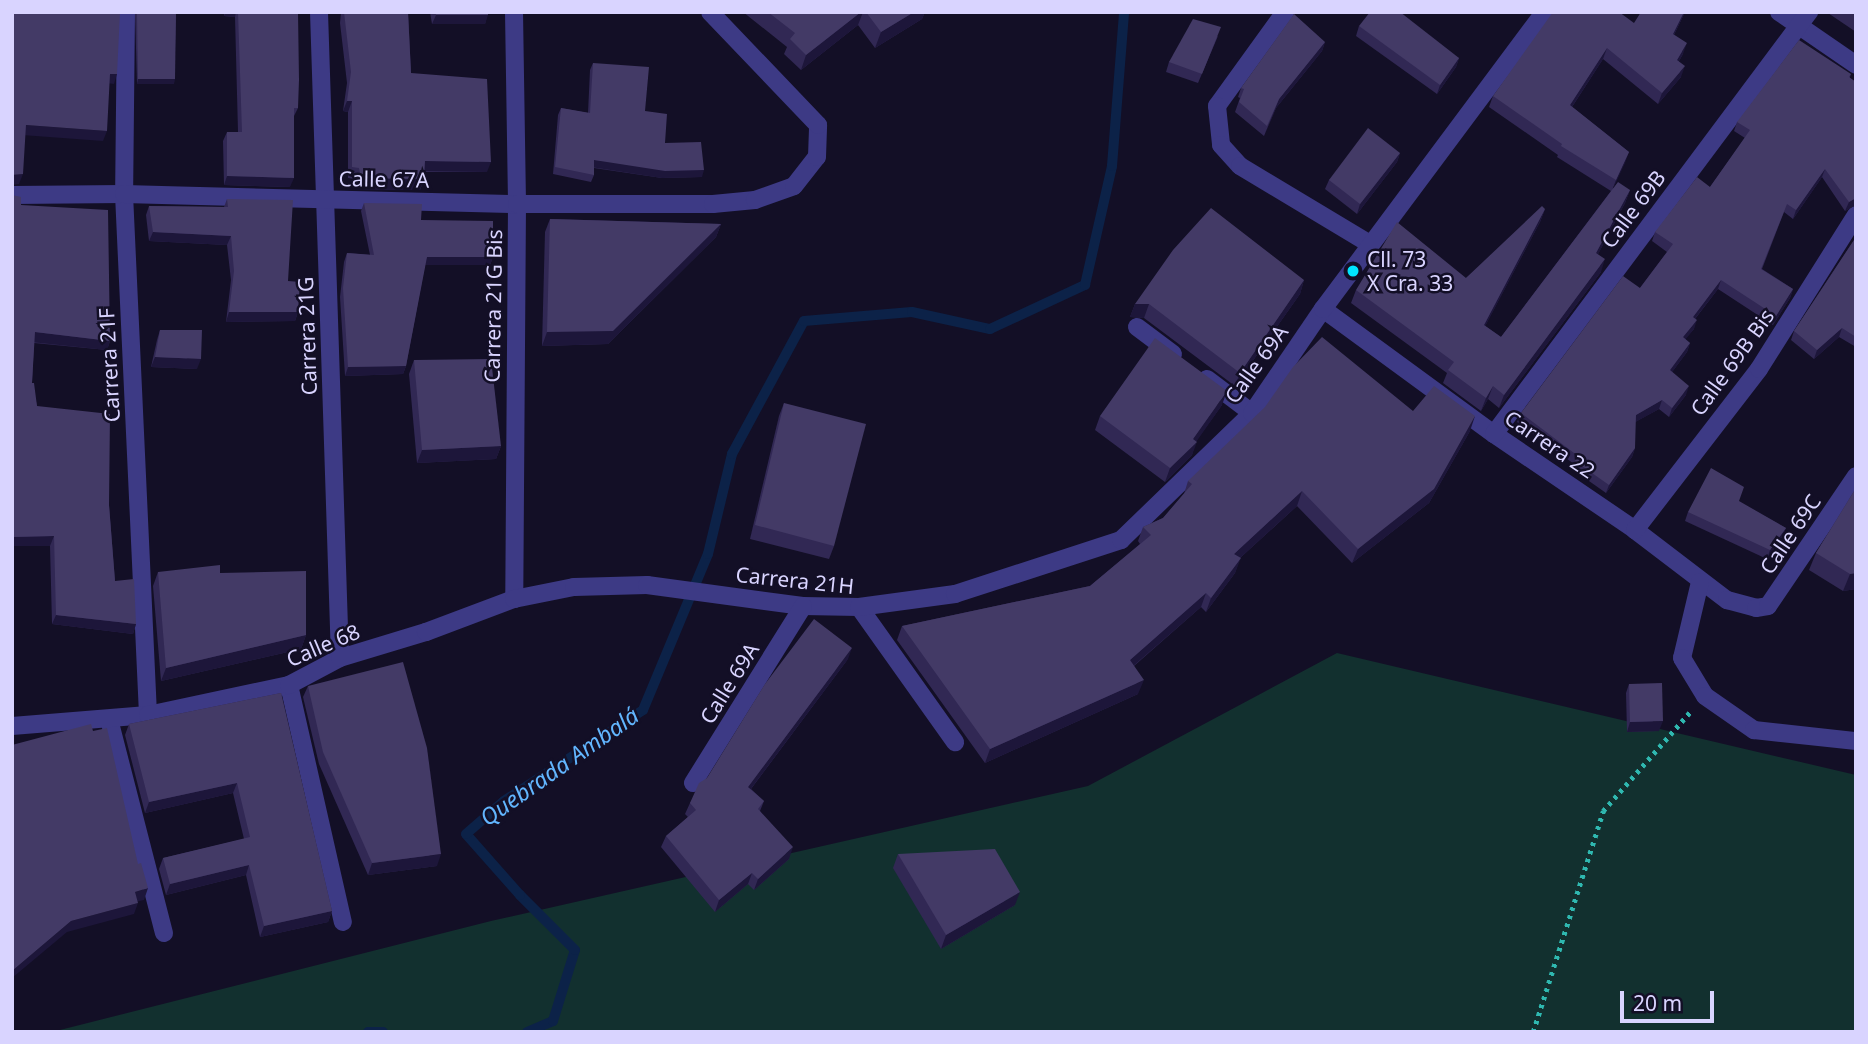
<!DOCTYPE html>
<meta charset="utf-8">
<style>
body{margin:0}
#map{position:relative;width:1868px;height:1044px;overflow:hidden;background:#130f26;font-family:"Noto Sans",sans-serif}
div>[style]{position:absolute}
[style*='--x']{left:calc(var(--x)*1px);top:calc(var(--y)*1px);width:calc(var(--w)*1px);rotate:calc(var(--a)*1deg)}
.green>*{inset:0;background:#12302f}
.stream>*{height:10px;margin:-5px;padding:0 5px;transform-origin:5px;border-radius:5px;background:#0c2248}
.path>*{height:4.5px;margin-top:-2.25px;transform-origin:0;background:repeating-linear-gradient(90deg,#2fb8b0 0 3.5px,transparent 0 8.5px)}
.minor>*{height:18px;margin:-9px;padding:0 9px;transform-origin:9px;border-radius:9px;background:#3d3a85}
.wall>*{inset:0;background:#312854}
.shaded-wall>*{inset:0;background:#1d163a}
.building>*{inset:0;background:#433a66}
.dots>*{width:19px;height:19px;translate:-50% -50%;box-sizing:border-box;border:4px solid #130f26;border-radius:50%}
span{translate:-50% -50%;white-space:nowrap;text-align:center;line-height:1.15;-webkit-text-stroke:5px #130f26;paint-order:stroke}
.street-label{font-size:21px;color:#d9d4ff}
.poi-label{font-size:21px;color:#d9d4ff}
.left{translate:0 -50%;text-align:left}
.water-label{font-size:23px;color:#62b6ff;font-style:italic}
.frame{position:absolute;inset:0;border:14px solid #d9d4ff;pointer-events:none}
.scale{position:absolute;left:1620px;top:991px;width:94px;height:32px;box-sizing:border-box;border:4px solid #d9d4ff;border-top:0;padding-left:9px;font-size:21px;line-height:24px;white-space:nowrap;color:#d9d4ff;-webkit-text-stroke:5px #130f26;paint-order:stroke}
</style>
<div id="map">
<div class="green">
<div style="clip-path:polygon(1337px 653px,1856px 775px,1856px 1032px,52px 1032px,491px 921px,1088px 786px)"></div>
</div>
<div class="stream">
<div style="--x:368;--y:1032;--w:15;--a:0"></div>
<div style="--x:527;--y:1032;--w:28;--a:-23"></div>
<div style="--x:553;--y:1021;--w:74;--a:-72.8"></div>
<div style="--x:575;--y:950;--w:78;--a:-135"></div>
<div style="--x:520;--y:895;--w:81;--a:-131.5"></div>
<div style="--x:466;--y:834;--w:50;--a:-41"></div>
<div style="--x:504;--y:801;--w:166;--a:-33.2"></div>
<div style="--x:643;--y:710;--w:169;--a:-67.4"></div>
<div style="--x:708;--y:554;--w:103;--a:-76.5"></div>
<div style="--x:732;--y:454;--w:151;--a:-61.6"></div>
<div style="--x:804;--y:321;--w:108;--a:-4.8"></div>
<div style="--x:912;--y:312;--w:80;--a:12.3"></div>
<div style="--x:990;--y:329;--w:105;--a:-24.9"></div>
<div style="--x:1085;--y:285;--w:122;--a:-77.2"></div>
<div style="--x:1112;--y:166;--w:154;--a:-85.5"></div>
</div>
<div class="path">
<div style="--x:1533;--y:1032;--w:232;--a:-72.4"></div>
<div style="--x:1603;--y:811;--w:132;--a:-48.7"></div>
</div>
<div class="minor">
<div style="--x:126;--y:12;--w:182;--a:90.6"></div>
<div style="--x:124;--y:194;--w:522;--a:87.36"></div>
<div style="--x:319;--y:12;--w:646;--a:88.14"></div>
<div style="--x:514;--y:12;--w:192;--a:89.1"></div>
<div style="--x:517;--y:204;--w:395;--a:90.4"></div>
<div style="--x:1285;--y:12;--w:116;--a:125.9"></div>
<div style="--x:1217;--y:106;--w:39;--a:84"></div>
<div style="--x:1221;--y:145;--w:28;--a:48"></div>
<div style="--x:1240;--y:166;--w:152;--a:31"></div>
<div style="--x:1779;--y:12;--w:93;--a:34.5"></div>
<div style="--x:12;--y:195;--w:112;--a:-0.5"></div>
<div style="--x:124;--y:194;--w:393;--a:1.5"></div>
<div style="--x:517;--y:204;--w:196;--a:0"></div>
<div style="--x:713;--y:204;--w:42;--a:-5.4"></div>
<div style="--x:755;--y:200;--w:41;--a:-19.7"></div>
<div style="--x:794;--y:186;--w:37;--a:-52"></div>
<div style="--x:817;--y:157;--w:32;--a:-88"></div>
<div style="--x:818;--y:125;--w:156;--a:-133.7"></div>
<div style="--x:1323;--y:309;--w:212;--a:36.2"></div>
<div style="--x:1494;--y:434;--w:171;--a:34.2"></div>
<div style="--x:1635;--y:530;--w:116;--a:37.3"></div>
<div style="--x:1727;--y:600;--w:30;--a:15"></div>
<div style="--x:1756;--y:608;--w:12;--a:-9"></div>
<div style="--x:1768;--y:606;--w:157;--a:-55.9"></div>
<div style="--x:1137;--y:327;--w:45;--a:36.9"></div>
<div style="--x:1207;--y:379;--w:56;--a:37.1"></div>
<div style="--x:1494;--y:434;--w:527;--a:-53.26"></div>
<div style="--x:1635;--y:530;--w:203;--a:-52.4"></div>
<div style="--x:1759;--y:369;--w:182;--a:-57.8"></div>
<div style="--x:1700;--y:582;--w:78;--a:103.3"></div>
<div style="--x:1682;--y:658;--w:44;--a:58.8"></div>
<div style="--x:1705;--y:696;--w:60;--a:34.8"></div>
<div style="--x:1754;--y:730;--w:103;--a:6.2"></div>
<div style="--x:859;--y:607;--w:166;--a:54.6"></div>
<div style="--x:289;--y:685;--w:243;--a:77.2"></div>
<div style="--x:109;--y:719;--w:221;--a:75.6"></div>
<div style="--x:12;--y:726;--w:136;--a:-4.6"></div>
<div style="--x:148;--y:715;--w:144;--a:-12"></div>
<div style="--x:289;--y:685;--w:58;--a:-27.9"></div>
<div style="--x:340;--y:658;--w:90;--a:-16.8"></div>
<div style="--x:426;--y:632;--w:94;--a:-20.6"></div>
<div style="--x:514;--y:599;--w:61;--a:-11.3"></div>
<div style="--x:574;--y:587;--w:73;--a:-1.6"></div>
<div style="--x:647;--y:585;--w:157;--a:7.7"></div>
<div style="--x:803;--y:606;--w:56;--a:1"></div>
<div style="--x:859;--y:607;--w:97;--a:-7.7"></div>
<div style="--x:955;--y:594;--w:175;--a:-18"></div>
<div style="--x:1121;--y:540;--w:182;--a:-44.1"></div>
<div style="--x:1252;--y:413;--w:126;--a:-55.7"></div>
<div style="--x:1323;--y:309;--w:370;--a:-53.3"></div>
<div style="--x:693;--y:783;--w:208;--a:-58.1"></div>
</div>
<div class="wall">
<div style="clip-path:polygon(135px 12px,176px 12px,174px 84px,137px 84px)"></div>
<div style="clip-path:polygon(224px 12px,298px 12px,298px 108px,294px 116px,290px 187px,224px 185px,223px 141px,227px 132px,238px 132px,235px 17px,224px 16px)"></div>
<div style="clip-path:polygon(341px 12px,408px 12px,411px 73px,487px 172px,425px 172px,424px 179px,420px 190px,357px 189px,355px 179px,348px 178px,348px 112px,343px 111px,347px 83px,340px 23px)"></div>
<div style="clip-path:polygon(430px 12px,488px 12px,485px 24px,432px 24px)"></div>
<div style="clip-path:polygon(743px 12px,925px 12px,922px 19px,875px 48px,858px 25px,801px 70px,784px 54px,787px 47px)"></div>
<div style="clip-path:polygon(1685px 12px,1674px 35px,1683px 54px,1679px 61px,1681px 77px,1658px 104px,1603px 59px,1572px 107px,1629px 152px,1613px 188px,1630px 190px,1625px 203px,1598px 254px,1601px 272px,1499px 408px,1488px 399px,1481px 411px,1443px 383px,1447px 373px,1351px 303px,1356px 290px,1466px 278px,1545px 209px,1540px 222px,1485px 326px,1501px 337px,1611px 191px,1557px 157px,1558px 155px,1489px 107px,1493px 96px,1634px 23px)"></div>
<div style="clip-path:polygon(1856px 12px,1856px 32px,1828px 13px)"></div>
<div style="clip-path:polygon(1359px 26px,1459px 58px,1456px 67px,1437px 94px,1356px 36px)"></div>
<div style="clip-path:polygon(1218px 36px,1198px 83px,1166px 72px,1169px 62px)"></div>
<div style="clip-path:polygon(1325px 42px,1322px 51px,1276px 108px,1264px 136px,1235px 112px,1240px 98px,1238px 97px,1241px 88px)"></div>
<div style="clip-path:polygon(593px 63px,645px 111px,665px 143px,702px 177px,662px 178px,594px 168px,594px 175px,591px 182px,553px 174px,558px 115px,561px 108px,588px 113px,590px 70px)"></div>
<div style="clip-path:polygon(1851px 74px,1850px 77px,1856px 205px,1845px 211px,1822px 177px,1793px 219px,1784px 212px,1762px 269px,1793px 289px,1790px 298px,1773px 325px,1718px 289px,1695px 319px,1694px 329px,1685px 339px,1690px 343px,1687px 352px,1672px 372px,1686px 395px,1669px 417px,1659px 409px,1635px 422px,1635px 448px,1632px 457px,1606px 493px,1572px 469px,1574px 464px,1517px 422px,1521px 413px,1640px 288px,1667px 252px,1652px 241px,1655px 232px,1710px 187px,1745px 138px,1734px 131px,1737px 122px)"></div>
<div style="clip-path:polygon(1400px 153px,1397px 162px,1357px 214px,1325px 189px,1329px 180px)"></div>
<div style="clip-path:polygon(227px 199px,288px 281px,298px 312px,295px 321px,226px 322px,231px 280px,227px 245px,149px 241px,146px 215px,149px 206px,224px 207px)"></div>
<div style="clip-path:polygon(364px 203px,421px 220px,493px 257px,490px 265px,425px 265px,406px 366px,403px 374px,345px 376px,340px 297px,344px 262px,347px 253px,370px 255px,361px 211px)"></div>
<div style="clip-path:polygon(21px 205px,110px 341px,107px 350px,34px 343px,32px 383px,37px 406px,109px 505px,115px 581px,136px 624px,133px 634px,52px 624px,50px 546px,12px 546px)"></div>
<div style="clip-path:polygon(550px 219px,721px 224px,716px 237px,608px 344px,542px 346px,545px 232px)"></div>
<div style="clip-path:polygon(1856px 237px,1856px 347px,1839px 337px,1814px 359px,1791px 340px,1794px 331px)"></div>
<div style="clip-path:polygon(1304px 280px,1300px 294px,1235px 386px,1144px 318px,1130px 317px,1135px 304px)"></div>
<div style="clip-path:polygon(160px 330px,197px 369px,151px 367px,157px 340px)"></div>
<div style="clip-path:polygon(414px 360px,501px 446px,496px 459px,417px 463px,409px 374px)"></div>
<div style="clip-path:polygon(784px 403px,834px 546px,829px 559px,750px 539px,779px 416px)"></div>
<div style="clip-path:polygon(1222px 405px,1196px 441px,1192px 455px,1165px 482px,1095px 430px,1100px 416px)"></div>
<div style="clip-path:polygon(1413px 411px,1470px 431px,1429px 503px,1352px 563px,1297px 506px,1240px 558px,1235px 573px,1206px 612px,1201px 607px,1134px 666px,1138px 694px,985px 763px,897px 640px,902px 626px,1090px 586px,1140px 544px,1138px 541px,1143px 527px,1163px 518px,1184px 494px,1188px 481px)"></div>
<div style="clip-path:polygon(1856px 488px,1856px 589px,1843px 591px,1809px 570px,1816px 553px)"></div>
<div style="clip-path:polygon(1739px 502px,1786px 528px,1782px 537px,1767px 559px,1685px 521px,1688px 512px)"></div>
<div style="clip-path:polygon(158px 572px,220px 573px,306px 635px,301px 649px,161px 681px,153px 586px)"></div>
<div style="clip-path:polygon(848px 659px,751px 789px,764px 801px,760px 811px,789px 859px,754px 890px,748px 884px,715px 912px,661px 847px,666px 836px,688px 817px,685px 814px,690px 803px,707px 778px)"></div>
<div style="clip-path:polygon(1629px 684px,1659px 731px,1627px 732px,1626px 693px)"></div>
<div style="clip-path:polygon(308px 686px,437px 866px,368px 875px,319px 764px,303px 697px)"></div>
<div style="clip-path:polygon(281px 693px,332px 911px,328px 922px,260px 937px,246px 875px,166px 895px,159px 869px,163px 858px,244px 839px,233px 793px,145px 813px,125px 735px,129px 724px)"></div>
<div style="clip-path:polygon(898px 854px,1015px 905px,941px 949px,893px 868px)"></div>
</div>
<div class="shaded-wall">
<div style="clip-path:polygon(225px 12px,236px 12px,235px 17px,224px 16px)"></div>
<div style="clip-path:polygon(861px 12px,863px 12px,858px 25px,801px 70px,806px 55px)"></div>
<div style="clip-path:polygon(914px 12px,925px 12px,922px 19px,875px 48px,881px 32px)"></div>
<div style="clip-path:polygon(1684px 12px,1685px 12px,1669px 45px,1673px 34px)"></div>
<div style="clip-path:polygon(436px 15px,488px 15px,485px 24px,432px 24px)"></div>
<div style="clip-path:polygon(1325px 42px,1322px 51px,1276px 108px,1264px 136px,1279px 99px)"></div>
<div style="clip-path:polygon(1687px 43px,1683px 54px,1673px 71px,1677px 60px)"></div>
<div style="clip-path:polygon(1607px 48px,1603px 59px,1566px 116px,1570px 105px)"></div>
<div style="clip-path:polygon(1459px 58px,1456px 67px,1437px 94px,1440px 85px)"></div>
<div style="clip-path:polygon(1685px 66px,1681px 77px,1658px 104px,1662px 93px)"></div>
<div style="clip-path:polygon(110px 74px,117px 74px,114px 84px,107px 83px)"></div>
<div style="clip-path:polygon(138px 79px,175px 79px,174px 84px,137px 84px)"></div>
<div style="clip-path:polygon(347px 101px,352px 101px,348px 112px,343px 111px)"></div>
<div style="clip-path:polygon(26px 125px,107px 131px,103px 141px,22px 135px)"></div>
<div style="clip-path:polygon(1629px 152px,1625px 163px,1612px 191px,1616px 180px)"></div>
<div style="clip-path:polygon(1400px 153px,1397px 162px,1357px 214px,1360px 204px)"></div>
<div style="clip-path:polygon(594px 160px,704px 170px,702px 177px,662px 178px,591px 167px)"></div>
<div style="clip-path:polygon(425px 161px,491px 162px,487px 172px,421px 171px)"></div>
<div style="clip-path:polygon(1825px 169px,1822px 177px,1793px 219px,1796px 210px)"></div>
<div style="clip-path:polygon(23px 174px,19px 184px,12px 185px,12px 175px)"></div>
<div style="clip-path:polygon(227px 176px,294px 178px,290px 187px,224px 185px)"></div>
<div style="clip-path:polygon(361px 178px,424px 179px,420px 190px,357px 189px)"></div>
<div style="clip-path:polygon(1630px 190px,1625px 203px,1592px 266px,1596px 253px)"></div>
<div style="clip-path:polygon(1856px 198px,1856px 205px,1845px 211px,1849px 202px)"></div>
<div style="clip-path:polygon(1545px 209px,1540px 222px,1479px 338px,1484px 325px)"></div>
<div style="clip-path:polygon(721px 224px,716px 237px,608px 344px,542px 346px,547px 332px)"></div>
<div style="clip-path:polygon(153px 232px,231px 236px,227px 245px,149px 241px)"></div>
<div style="clip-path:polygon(427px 257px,493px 257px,490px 265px,423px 265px)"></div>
<div style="clip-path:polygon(1605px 259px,1601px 272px,1499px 408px,1504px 395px)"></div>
<div style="clip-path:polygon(1304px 280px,1300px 294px,1235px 386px,1240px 373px)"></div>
<div style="clip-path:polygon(1721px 280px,1718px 289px,1690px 325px,1693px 317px)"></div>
<div style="clip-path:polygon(1793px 289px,1790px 298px,1773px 325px,1776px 316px)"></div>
<div style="clip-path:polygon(1135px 304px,1149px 304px,1144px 318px,1130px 317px)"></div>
<div style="clip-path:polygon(229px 312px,298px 312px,295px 321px,226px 322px)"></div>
<div style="clip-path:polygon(1697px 320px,1694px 329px,1680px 346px,1683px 337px)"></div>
<div style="clip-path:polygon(1842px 328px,1839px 337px,1814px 359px,1817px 350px)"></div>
<div style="clip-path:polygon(35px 332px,110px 341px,107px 350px,31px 342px)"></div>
<div style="clip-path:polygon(1690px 343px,1687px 352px,1667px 379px,1670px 370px)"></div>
<div style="clip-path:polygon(155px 357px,201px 359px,197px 369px,151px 367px)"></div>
<div style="clip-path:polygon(406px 366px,403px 374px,345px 376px,348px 367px)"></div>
<div style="clip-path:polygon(1493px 386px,1488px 399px,1481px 411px,1486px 398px)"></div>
<div style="clip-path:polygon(1689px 386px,1686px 395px,1669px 417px,1672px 408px)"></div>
<div style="clip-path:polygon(1227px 391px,1222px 405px,1194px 445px,1197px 442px,1192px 455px,1165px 482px,1170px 468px,1193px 439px)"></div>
<div style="clip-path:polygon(1662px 400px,1659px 409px,1632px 424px,1636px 415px)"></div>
<div style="clip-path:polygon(1475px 416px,1470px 431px,1429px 503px,1352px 563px,1358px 549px)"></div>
<div style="clip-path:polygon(501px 446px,496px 459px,417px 463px,422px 450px)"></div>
<div style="clip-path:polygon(1635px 448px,1632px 457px,1606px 493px,1609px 485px)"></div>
<div style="clip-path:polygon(1302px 491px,1297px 506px,1229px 568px,1234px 554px)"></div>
<div style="clip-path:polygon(1786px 528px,1782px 537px,1767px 559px,1770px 550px)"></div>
<div style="clip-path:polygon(54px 536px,50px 546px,12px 546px,12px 537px)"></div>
<div style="clip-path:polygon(1241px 558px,1235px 573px,1206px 612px,1211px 598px)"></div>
<div style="clip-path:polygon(1856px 573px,1856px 589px,1843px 591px,1850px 574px)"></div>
<div style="clip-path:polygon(1206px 593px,1201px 607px,1124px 674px,1130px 660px)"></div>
<div style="clip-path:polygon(56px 615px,136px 624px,133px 634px,52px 624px)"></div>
<div style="clip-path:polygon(306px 635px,301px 649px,161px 681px,166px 668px)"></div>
<div style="clip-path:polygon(852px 648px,848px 659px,744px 798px,748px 787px)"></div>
<div style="clip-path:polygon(1144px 680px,1138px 694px,985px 763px,990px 749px)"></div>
<div style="clip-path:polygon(1663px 721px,1659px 731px,1627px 732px,1630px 722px)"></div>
<div style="clip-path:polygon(237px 783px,233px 793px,145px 813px,149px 802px)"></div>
<div style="clip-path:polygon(793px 847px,789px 859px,754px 890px,758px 879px)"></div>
<div style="clip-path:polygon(441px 854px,437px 866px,368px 875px,372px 863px)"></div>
<div style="clip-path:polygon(249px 865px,246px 875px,166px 895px,170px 884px)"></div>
<div style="clip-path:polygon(752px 873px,748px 884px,715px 912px,719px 900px)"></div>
<div style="clip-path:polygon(148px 888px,144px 900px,131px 903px,135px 892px)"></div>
<div style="clip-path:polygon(1020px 892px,1015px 905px,941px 949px,946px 935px)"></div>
<div style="clip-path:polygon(138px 903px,134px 914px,67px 932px,12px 978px,12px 971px,71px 921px)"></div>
<div style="clip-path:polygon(332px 911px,328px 922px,260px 937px,264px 926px)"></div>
</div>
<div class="building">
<div style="clip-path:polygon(12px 12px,120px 12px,117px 74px,110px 74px,107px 131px,26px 125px,23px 174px,12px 175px)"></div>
<div style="clip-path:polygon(137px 12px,176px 12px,175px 79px,138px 79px)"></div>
<div style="clip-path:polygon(238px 12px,298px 12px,299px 80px,298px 108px,294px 108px,294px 178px,227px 176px,227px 132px,242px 132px)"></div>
<div style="clip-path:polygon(344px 12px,408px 12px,411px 73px,487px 79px,491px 162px,425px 161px,424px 179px,361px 178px,359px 168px,352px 167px,352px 101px,347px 101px,351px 72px)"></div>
<div style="clip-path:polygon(435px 12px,488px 12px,488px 15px,436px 15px)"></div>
<div style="clip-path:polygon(768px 12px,861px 12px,806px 55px,790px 39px,795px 33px)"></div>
<div style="clip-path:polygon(866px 12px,914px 12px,881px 32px)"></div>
<div style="clip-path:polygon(1370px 12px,1400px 12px,1459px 58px,1440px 85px,1359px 26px)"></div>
<div style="clip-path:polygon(1553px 12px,1619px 12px,1634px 23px,1641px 12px,1684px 12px,1673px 34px,1687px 43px,1677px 60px,1685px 66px,1662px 93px,1607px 48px,1570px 105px,1629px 152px,1616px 180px,1561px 146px,1562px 144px,1493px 96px)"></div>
<div style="clip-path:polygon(1294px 14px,1325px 42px,1279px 99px,1267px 126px,1239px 102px,1244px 89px,1241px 88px)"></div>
<div style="clip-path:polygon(1193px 19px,1221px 27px,1202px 74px,1169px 62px)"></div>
<div style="clip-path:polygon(1799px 40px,1851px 74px,1849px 77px,1856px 82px,1856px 198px,1849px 202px,1825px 169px,1796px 210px,1787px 204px,1761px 269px,1793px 289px,1776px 316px,1721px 280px,1693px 317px,1697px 320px,1683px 337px,1690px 343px,1670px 370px,1689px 386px,1672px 408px,1662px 400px,1636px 415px,1635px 448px,1609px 485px,1575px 461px,1578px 456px,1521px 413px,1623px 276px,1640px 288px,1673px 244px,1655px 232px,1697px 177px,1710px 187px,1750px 130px,1737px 122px)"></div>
<div style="clip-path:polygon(593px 63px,649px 67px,645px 111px,667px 114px,665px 143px,701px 142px,704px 170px,665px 171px,594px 160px,594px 175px,555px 167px,561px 108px,590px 113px)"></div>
<div style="clip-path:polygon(1368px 128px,1400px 153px,1360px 204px,1329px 180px)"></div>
<div style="clip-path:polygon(1618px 182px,1630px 190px,1596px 253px,1605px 259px,1504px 395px,1493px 386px,1486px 398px,1448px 370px,1454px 362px,1356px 290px,1397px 222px,1466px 278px,1542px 206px,1545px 209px,1484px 325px,1501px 337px)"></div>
<div style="clip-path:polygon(12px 195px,21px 197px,21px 205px,108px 210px,110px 341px,35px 332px,32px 383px,34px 383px,37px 406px,110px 414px,109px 505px,115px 581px,134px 579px,136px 624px,56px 615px,54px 536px,12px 537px)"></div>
<div style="clip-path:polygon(227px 199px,293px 200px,288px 281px,300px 282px,298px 312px,229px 312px,234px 271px,231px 236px,153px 232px,149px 206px,228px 207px)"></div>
<div style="clip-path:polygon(364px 203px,422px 204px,421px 220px,493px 221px,493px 257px,427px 257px,406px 366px,348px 367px,343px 288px,347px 253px,374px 255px)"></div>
<div style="clip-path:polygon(1211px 208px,1304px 280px,1240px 373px,1149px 304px,1135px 304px,1173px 250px)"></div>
<div style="clip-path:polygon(550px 219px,721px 224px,613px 331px,547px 332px)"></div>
<div style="clip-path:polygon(1856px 237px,1856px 337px,1842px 328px,1817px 350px,1794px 331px)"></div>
<div style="clip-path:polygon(160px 330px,202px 330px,201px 359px,155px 357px)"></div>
<div style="clip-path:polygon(1322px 337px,1413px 411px,1434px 386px,1475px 416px,1434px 489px,1358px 549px,1302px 491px,1234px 554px,1241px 558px,1211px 598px,1206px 593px,1130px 660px,1144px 680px,990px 749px,902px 626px,1090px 586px,1151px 535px,1143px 527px,1163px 518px,1192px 484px,1188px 481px,1265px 407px,1293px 367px)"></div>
<div style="clip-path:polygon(1155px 338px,1227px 391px,1193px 439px,1197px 442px,1170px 468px,1100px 416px)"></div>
<div style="clip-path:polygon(491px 359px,501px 446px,422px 450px,414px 360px)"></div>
<div style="clip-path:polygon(784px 403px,866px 424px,834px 546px,755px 525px)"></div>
<div style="clip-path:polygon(1711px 468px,1744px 487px,1739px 501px,1786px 528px,1770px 550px,1688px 512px)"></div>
<div style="clip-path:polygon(1856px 488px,1856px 573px,1850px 574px,1816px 553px)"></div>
<div style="clip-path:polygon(220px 565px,220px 573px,306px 571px,306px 635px,166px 668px,158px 572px)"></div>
<div style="clip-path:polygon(814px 619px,852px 648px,748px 787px,764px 801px,758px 809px,793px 847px,758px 879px,752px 873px,719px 900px,666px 836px,696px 810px,690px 803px,699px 783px,707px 778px,765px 684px)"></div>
<div style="clip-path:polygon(403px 662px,427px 748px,441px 854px,372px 863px,323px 752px,308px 686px)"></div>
<div style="clip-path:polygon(1662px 683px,1663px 721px,1630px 722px,1629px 684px)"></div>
<div style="clip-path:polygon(281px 693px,332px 911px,264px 926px,249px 865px,170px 884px,163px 858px,250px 837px,237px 783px,149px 802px,129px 724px)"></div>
<div style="clip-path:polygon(91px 724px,93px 731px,107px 728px,138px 864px,141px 863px,148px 888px,135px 892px,138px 903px,71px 921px,12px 971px,12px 745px)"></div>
<div style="clip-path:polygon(995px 849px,1020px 892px,946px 935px,898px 854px)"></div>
</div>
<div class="dots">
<div style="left:1353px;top:271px;background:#00e5ff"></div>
</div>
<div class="street-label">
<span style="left:384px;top:179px;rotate:1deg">Calle 67A</span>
<span style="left:1633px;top:209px;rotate:-53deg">Calle 69B</span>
<span style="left:493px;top:306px;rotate:-89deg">Carrera 21G Bis</span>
<span style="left:307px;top:336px;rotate:-92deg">Carrera 21G</span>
<span style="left:1732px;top:362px;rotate:-54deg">Calle 69B Bis</span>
<span style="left:1256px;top:364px;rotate:-54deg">Calle 69A</span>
<span style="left:109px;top:365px;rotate:-93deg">Carrera 21F</span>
<span style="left:1550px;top:444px;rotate:34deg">Carrera 22</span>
<span style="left:1790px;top:534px;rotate:-56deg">Calle 69C</span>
<span style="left:795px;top:580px;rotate:6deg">Carrera 21H</span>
<span style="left:323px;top:645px;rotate:-23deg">Calle 68</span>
<span style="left:729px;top:683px;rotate:-58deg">Calle 69A</span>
</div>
<div class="poi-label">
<span class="left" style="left:1367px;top:271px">Cll. 73<br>X Cra. 33</span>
</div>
<div class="water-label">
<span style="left:559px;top:766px;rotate:-35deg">Quebrada Ambalá</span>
</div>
<div class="frame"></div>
<div class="scale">20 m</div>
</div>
